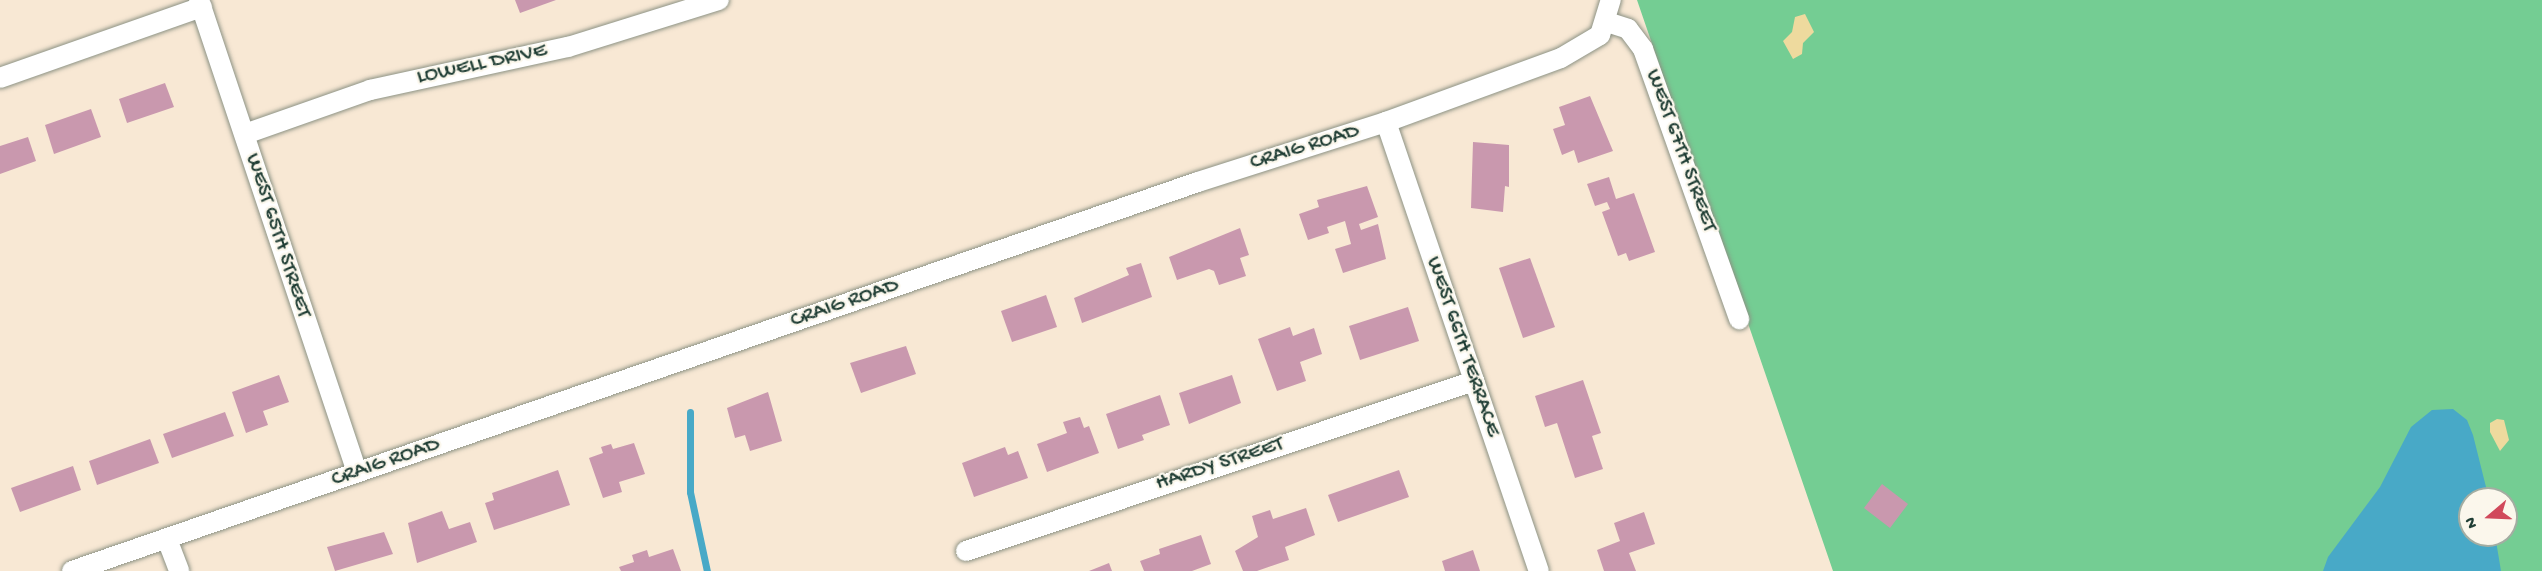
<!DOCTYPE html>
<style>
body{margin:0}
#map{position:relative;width:2542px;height:571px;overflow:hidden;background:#f8e8d4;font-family:"Gochi Hand",sans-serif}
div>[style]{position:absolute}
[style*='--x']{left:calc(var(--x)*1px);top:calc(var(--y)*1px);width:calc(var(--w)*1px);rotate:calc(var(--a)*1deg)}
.green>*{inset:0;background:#74cd93}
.sand>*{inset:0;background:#eeda9e}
.water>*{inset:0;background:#48a9c7}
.stream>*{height:7px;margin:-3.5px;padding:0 3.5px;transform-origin:3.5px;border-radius:3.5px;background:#48a9c7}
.building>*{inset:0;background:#c998ae}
.roads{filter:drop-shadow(0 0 2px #8c9284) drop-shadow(0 0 2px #8c9284)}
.street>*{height:20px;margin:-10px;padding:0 10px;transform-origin:10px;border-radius:10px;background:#fff}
span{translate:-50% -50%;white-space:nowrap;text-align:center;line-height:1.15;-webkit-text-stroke:4.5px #fbf7ec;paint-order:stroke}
.street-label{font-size:22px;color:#1f3d34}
.north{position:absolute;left:2458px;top:487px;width:60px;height:60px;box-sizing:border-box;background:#fbf7ec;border:2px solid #a3ada2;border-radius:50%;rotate:251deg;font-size:16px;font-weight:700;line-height:24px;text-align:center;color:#1f3d34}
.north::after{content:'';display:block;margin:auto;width:21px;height:27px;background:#d1495b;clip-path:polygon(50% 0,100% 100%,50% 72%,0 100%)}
</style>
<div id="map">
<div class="green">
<div style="clip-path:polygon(evenodd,1637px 0,2542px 0,2542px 571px,1833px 571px,1637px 0,2470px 499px,2506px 499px,2506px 535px,2470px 535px,2470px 499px)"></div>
</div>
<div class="sand">
<div style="clip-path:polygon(1805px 14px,1814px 32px,1803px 43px,1802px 54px,1793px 59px,1783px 41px,1792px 32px,1795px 17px)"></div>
<div style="clip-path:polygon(2497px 419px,2504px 420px,2509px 440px,2500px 451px,2490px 432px,2490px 423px)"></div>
</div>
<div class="water">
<div style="clip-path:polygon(2453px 409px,2467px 420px,2473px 435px,2489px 499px,2470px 499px,2470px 535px,2495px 535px,2501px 571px,2323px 571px,2328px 557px,2380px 487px,2411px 427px,2432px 410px)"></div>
</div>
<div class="stream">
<div style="--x:690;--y:412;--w:80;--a:90"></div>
<div style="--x:690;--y:492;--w:81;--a:77.9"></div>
</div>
<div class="building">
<div style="clip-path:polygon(515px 0,556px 0,520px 13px)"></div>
<div style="clip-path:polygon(165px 83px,174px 107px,127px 123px,119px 99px)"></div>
<div style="clip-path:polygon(1590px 96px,1613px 151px,1578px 163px,1574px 150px,1562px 155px,1553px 129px,1565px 125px,1559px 107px)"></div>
<div style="clip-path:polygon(91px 109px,101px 137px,54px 154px,45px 125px)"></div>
<div style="clip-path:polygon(28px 137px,36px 161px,0 174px,0 146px)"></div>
<div style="clip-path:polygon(1473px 142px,1509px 145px,1509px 187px,1505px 186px,1503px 212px,1471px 208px)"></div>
<div style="clip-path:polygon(1609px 177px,1616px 199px,1634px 193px,1655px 252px,1629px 261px,1626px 253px,1618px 256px,1602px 212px,1610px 209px,1607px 202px,1595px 206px,1587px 184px)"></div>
<div style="clip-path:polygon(1367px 186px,1378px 217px,1359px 224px,1361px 230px,1378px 224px,1386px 259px,1343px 273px,1335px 249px,1351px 244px,1345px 221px,1327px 227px,1329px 233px,1308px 240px,1299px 214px,1319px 207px,1317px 200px)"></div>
<div style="clip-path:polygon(1240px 228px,1249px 255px,1240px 258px,1246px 276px,1219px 285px,1214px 271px,1209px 269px,1177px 280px,1169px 257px)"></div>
<div style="clip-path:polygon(1530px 258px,1555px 327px,1523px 338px,1499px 268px)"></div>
<div style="clip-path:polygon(1141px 263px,1152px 297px,1082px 323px,1074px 298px,1129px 275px,1126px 268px)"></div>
<div style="clip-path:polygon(1046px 295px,1057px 327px,1012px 342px,1001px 311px)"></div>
<div style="clip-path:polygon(1408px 307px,1419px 341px,1360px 360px,1349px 326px)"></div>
<div style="clip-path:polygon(1290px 327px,1293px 336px,1314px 328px,1322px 354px,1300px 362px,1306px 381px,1277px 391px,1258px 339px)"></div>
<div style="clip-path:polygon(906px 346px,916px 374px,861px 393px,850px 363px)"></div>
<div style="clip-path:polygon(279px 375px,289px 402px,263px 411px,268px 425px,246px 433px,232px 392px)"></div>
<div style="clip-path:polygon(1232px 375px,1241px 403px,1189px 424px,1179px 393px)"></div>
<div style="clip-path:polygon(1583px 380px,1601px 433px,1592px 436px,1603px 469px,1575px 478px,1557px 423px,1545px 427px,1535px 396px)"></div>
<div style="clip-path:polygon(768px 392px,782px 441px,750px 451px,745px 435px,735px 438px,727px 408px)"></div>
<div style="clip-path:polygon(1160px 395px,1170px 425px,1142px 435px,1144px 440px,1118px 449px,1106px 414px)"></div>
<div style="clip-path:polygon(225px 412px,234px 436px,172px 458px,163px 434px)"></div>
<div style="clip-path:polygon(1080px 417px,1084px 428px,1089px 426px,1099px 453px,1047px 472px,1037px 444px,1067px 433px,1063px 422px)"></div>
<div style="clip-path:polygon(150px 439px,159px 463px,97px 485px,89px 461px)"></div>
<div style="clip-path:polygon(634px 443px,645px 474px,619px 482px,622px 492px,603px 498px,589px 458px,603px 453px,601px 447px,611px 444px,613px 449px)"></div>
<div style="clip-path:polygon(1005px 447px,1008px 455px,1018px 451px,1028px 478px,974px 497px,962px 463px)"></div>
<div style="clip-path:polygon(73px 466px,81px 490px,20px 512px,11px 488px)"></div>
<div style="clip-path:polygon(558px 470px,570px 505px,494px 530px,485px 503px,494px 500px,492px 493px)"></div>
<div style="clip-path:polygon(1399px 470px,1409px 497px,1338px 522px,1328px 495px)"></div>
<div style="clip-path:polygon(1882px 484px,1908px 504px,1890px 528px,1864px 508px)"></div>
<div style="clip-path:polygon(1306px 508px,1315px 535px,1285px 547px,1289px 560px,1257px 571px,1243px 571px,1235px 551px,1258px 537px,1252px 516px,1270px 510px,1273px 519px)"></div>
<div style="clip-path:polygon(442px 511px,449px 529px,470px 522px,477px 542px,417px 563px,408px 523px)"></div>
<div style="clip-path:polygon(1644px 512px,1655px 544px,1629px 553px,1636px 571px,1604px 571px,1597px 550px,1620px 541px,1614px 523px)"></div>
<div style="clip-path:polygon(384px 532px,393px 554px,335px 571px,327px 547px)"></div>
<div style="clip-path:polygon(1201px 535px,1211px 564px,1192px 571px,1144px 571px,1140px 561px,1160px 554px,1159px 549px)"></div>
<div style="clip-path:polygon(673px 549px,681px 571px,621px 571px,619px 567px,634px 562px,632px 555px,647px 550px,649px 557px)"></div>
<div style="clip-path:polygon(1473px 550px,1480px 571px,1445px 571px,1442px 561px)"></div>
<div style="clip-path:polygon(1109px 563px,1112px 571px,1089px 571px)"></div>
</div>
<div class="roads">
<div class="street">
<div style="--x:199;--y:0;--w:498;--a:71.5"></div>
<div style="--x:1607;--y:22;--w:22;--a:18"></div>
<div style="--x:1628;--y:29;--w:25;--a:53"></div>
<div style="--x:1643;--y:49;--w:287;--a:70.4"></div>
<div style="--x:0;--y:78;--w:214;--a:-19.4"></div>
<div style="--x:1386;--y:122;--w:474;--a:71.2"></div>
<div style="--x:245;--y:134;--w:133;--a:-19.4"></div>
<div style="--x:370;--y:90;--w:203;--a:-12.3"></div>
<div style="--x:568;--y:47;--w:158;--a:-17.3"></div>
<div style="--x:167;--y:539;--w:34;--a:69"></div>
<div style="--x:966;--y:551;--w:536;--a:-18.5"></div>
<div style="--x:72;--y:571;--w:1191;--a:-19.06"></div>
<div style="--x:1198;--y:182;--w:197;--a:-17.7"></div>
<div style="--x:1386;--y:122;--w:186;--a:-20.1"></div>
<div style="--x:1561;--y:58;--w:45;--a:-30.5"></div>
<div style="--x:1600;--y:35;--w:37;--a:-73"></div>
</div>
</div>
<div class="street-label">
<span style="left:482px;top:65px;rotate:-12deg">LOWELL DRIVE</span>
<span style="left:1305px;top:148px;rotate:-17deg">CRAIG ROAD</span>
<span style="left:1680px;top:151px;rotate:70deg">WEST 67TH STREET</span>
<span style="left:277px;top:236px;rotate:72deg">WEST 65TH STREET</span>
<span style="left:845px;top:304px;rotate:-19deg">CRAIG ROAD</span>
<span style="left:1462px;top:347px;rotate:71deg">WEST 66TH TERRACE</span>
<span style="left:386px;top:463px;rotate:-19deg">CRAIG ROAD</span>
<span style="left:1220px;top:465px;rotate:-18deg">HARDY STREET</span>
</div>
<div class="north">N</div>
</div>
